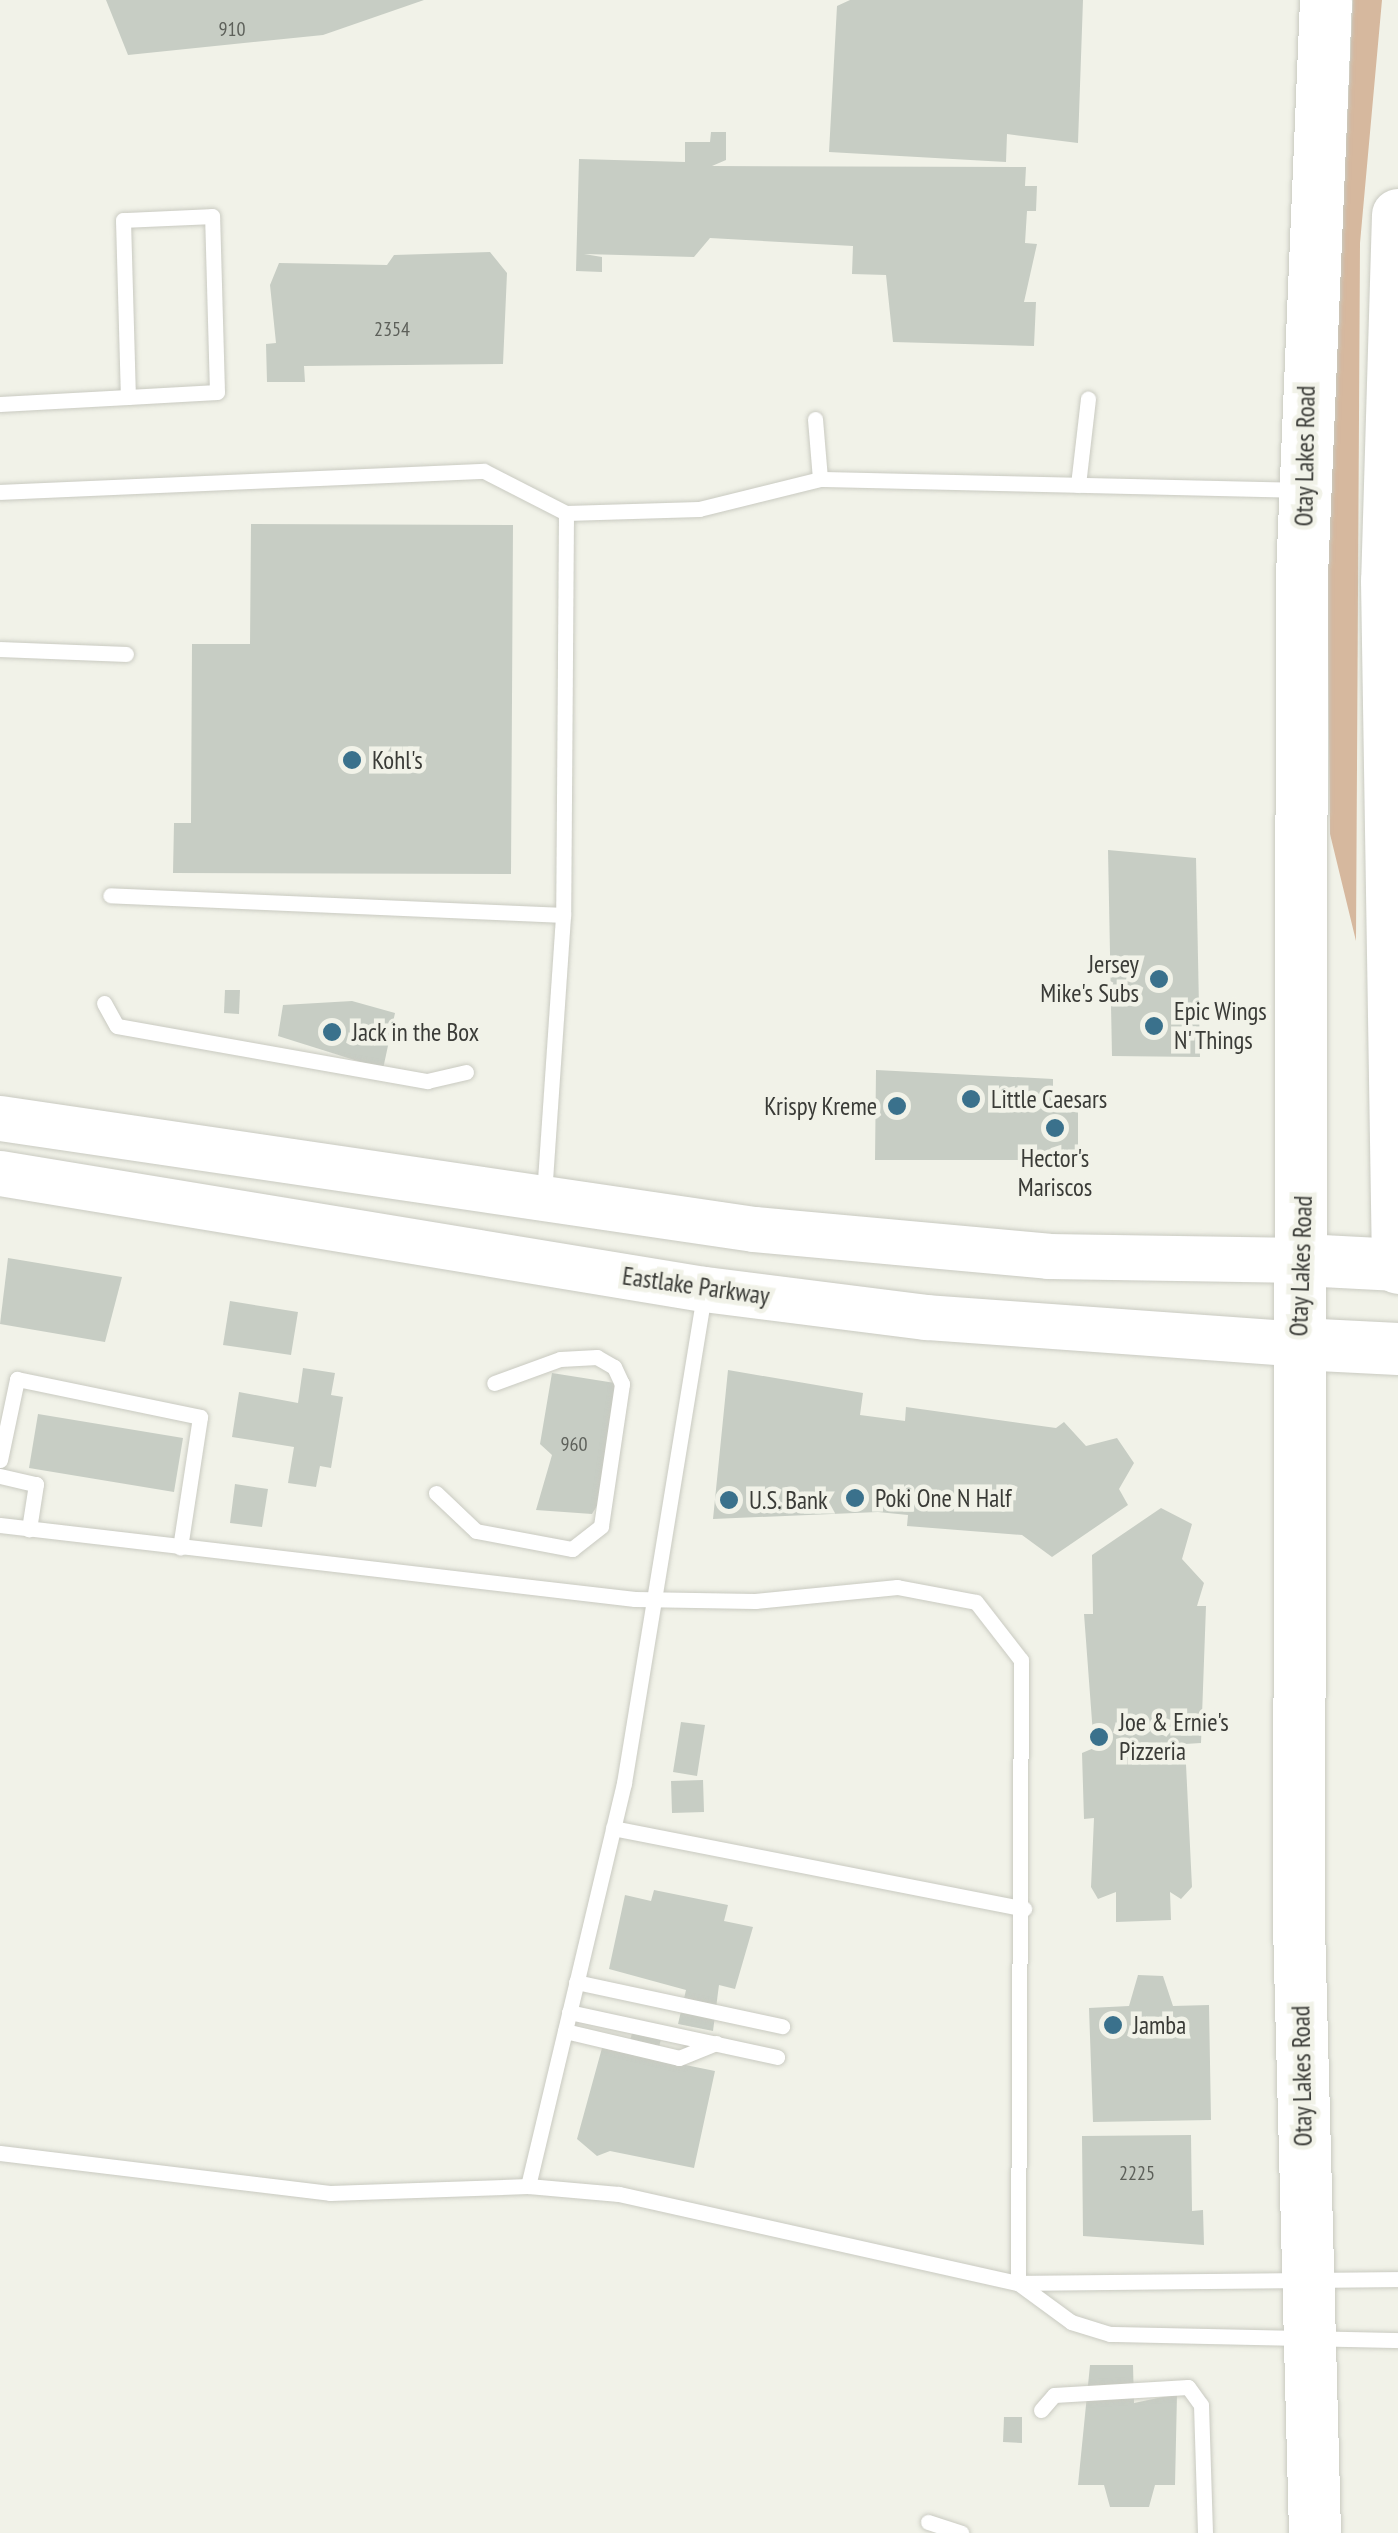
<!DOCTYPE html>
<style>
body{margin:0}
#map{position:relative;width:1398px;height:2533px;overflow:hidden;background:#f1f2e8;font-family:"PT Sans Narrow",sans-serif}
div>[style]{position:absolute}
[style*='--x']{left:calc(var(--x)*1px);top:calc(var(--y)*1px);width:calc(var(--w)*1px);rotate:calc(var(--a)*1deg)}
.green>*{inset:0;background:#d6b89e}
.building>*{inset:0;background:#c7cdc4}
.roads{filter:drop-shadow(0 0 2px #c9cac1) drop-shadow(0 0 2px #c9cac1)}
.service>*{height:15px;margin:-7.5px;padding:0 7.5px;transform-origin:7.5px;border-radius:7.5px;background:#fff}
.secondary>*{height:45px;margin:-22.5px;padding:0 22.5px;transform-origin:22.5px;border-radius:22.5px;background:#fff}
.primary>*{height:52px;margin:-26px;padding:0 26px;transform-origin:26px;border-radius:26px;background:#fff}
.dots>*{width:28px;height:28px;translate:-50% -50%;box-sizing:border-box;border:5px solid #f1f2e8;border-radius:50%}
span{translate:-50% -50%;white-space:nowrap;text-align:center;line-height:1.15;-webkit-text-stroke:9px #f1f2e8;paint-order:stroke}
.number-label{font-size:20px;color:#5d605a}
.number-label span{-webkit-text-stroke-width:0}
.street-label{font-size:25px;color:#3a3b37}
.poi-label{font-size:25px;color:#3a3b37}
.left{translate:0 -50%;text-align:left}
.right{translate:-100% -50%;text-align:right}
</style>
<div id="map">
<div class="green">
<div style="clip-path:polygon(1353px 0,1382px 0,1360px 243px,1356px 941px,1330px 834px,1327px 537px)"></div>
</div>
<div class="building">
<div style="clip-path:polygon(106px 0,424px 0,323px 35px,128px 55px)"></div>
<div style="clip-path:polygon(850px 0,1083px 0,1078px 143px,1007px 134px,1006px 162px,829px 152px,837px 6px)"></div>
<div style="clip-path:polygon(711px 132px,726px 132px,726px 160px,712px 166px,1026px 167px,1025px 186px,1037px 186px,1036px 211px,1027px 211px,1025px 243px,1037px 244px,1024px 302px,1036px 302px,1034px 346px,893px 342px,886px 275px,852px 274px,853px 246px,710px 238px,694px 257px,584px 254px,602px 257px,602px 272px,576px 271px,579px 159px,685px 162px,685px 142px,710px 142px)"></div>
<div style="clip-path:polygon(490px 252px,507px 273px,503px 364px,304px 366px,305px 382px,267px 382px,266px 344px,276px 343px,270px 285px,279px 263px,387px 265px,394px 255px)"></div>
<div style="clip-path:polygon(251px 524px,513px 525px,511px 874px,173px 873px,174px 823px,191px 823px,192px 644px,250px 644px)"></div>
<div style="clip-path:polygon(1108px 850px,1196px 858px,1200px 1057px,1112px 1056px)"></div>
<div style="clip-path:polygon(225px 990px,240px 990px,239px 1014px,224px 1013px)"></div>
<div style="clip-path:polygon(352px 1001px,395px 1013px,383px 1069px,278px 1036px,283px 1005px)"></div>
<div style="clip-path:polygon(876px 1070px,1053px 1079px,1053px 1092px,1078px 1092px,1078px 1160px,875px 1160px)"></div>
<div style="clip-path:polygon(8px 1258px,122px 1277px,105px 1342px,0 1324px)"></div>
<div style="clip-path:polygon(230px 1301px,298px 1312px,291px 1355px,223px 1345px)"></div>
<div style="clip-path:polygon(303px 1368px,335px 1373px,331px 1395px,343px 1397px,331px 1468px,320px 1466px,316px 1487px,288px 1483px,294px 1447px,232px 1437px,239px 1392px,298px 1403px)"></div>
<div style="clip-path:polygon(728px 1370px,863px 1393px,860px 1415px,905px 1421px,906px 1407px,1056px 1428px,1064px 1422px,1086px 1446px,1117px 1438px,1134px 1463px,1119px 1489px,1128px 1505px,1052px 1557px,1022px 1535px,907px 1526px,908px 1515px,878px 1512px,713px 1519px)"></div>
<div style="clip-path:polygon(552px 1373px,615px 1383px,603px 1496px,592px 1514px,536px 1510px,552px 1455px,540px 1444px)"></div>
<div style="clip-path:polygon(38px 1414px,183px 1438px,174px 1492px,29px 1468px)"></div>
<div style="clip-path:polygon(235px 1484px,268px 1489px,262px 1527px,230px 1523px)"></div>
<div style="clip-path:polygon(1161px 1508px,1192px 1524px,1182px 1559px,1204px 1583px,1197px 1606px,1206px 1606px,1201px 1743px,1185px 1744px,1192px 1887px,1181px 1899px,1170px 1892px,1171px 1920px,1116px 1922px,1116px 1892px,1098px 1899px,1091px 1887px,1094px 1818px,1084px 1819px,1082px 1753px,1094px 1748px,1084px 1614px,1093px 1614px,1092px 1555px)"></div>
<div style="clip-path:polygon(681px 1722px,705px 1725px,697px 1776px,673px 1772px)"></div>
<div style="clip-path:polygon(703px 1780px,704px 1812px,672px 1813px,671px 1781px)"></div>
<div style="clip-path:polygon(654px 1890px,728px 1905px,724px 1921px,753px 1927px,735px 1989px,719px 1985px,713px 2031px,678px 2024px,686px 1990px,609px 1969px,625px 1895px,651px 1901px)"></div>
<div style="clip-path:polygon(1138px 1975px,1163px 1976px,1173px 2006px,1209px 2005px,1211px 2120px,1093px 2122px,1089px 2008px,1129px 2006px)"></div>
<div style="clip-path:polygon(632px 2033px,661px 2039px,656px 2059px,715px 2071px,694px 2168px,610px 2151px,597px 2156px,577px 2139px,602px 2048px,627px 2053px)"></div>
<div style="clip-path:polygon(1191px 2135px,1192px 2211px,1203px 2210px,1204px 2245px,1083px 2236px,1082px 2136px)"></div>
<div style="clip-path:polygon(1090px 2365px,1133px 2365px,1134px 2403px,1177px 2394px,1175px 2485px,1155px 2485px,1149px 2507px,1110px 2507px,1104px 2485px,1078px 2485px)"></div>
<div style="clip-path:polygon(1004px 2417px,1022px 2417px,1022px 2443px,1003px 2442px)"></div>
</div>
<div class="roads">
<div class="service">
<div style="--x:0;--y:404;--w:128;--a:-3.1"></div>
<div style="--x:128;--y:397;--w:89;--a:-3.2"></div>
<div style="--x:217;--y:392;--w:176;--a:-91.6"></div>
<div style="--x:212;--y:216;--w:89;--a:177.4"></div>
<div style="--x:123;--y:220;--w:177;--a:88.4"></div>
<div style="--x:815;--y:419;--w:60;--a:85.2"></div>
<div style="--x:1078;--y:485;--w:87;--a:-83.4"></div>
<div style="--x:0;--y:492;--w:484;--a:-2.5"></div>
<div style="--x:484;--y:471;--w:92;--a:27.1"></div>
<div style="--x:566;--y:513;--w:402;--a:90.4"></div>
<div style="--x:563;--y:915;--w:453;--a:-177.5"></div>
<div style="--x:566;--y:513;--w:133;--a:-1.7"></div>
<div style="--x:699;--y:509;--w:125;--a:-13.9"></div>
<div style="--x:820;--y:479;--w:478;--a:1.3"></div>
<div style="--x:0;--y:649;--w:126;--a:2.3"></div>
<div style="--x:104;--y:1003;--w:26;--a:61"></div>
<div style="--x:117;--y:1026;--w:315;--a:10.1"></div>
<div style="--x:427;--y:1081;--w:40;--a:-13"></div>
<div style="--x:544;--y:1195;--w:281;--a:-86.1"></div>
<div style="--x:0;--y:1460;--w:83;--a:-78.1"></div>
<div style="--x:17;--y:1379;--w:187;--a:11.7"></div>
<div style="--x:200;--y:1417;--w:132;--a:98.7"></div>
<div style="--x:0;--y:1476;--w:37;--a:13"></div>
<div style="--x:36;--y:1484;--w:46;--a:98.8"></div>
<div style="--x:436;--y:1493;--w:55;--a:43.5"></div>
<div style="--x:476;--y:1531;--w:98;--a:10.6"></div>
<div style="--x:572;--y:1549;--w:37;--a:-38"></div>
<div style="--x:601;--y:1526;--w:144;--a:-81.6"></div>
<div style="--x:622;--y:1384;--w:19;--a:-115"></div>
<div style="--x:614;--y:1367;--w:20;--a:-150"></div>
<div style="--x:597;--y:1357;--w:37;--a:177"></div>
<div style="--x:560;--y:1359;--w:70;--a:160"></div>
<div style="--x:0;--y:1525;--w:639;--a:6.65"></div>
<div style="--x:635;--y:1599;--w:120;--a:1"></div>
<div style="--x:755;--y:1601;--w:143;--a:-5.6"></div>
<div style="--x:897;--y:1587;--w:80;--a:10.8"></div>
<div style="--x:976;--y:1602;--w:73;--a:52.2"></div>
<div style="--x:1021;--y:1660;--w:623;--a:90.28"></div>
<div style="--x:1018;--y:2283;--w:66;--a:36.3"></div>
<div style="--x:1071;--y:2322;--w:41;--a:17.1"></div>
<div style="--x:1110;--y:2334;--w:288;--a:1.2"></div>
<div style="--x:613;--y:1828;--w:419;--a:11.1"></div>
<div style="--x:576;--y:1982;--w:211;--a:12.1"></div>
<div style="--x:569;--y:2012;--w:213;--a:12.2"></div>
<div style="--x:565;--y:2031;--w:117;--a:13.3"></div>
<div style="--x:679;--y:2058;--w:40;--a:-22"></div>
<div style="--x:0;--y:2153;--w:332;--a:6.9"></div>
<div style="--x:330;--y:2193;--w:198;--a:-2"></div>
<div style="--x:528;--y:2186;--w:91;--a:5"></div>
<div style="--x:619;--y:2194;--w:409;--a:12.6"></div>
<div style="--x:1018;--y:2283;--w:380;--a:-0.6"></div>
<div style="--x:528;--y:2186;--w:414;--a:-76.6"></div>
<div style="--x:624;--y:1783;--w:496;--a:-80.7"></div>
<div style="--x:1041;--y:2410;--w:20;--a:-49"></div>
<div style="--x:1054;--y:2395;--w:134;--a:-3.4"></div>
<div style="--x:1188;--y:2387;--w:22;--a:54"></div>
<div style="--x:1201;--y:2405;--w:128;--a:88.2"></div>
<div style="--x:928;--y:2522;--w:35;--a:18"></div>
</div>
<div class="secondary">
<div style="--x:0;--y:1118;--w:762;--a:8.37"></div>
<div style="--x:754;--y:1229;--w:295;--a:5.2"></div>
<div style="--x:1048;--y:1256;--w:255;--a:0.9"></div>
<div style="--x:0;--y:1173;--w:713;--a:9.36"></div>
<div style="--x:704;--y:1289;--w:224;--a:7.2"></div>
<div style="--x:926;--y:1317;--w:374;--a:4.1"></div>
</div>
<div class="primary">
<div style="--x:1398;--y:215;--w:366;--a:91.7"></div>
<div style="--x:1387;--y:581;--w:687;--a:89.08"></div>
<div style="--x:1303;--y:1260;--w:95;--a:3"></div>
<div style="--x:1299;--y:1344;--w:99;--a:2.9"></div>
<div style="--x:1315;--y:2533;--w:607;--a:-91.51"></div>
<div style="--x:1299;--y:1926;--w:1350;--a:-89.87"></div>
<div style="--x:1302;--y:576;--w:576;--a:-87.61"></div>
</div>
</div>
<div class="dots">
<div style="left:352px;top:760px;background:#3a718c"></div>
<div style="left:1159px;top:979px;background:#3a718c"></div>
<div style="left:1154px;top:1026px;background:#3a718c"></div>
<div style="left:332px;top:1032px;background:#3a718c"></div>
<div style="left:971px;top:1099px;background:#3a718c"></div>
<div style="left:897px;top:1106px;background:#3a718c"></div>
<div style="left:1055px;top:1128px;background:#3a718c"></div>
<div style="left:855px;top:1498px;background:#3a718c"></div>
<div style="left:729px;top:1500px;background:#3a718c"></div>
<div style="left:1099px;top:1737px;background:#3a718c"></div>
<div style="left:1113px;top:2025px;background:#3a718c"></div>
</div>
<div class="number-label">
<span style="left:232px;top:29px">910</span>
<span style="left:392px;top:329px">2354</span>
<span style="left:574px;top:1444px">960</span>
<span style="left:1137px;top:2173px">2225</span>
</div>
<div class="street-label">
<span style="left:1305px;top:456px;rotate:-89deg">Otay Lakes Road</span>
<span style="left:1301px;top:1266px;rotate:-88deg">Otay Lakes Road</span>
<span style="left:696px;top:1286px;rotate:8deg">Eastlake Parkway</span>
<span style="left:1302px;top:2076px;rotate:-91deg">Otay Lakes Road</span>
</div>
<div class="poi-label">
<span class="left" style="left:372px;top:760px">Kohl's</span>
<span class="right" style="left:1139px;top:979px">Jersey<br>Mike's Subs</span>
<span class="left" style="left:1174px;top:1026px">Epic Wings<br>N' Things</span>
<span class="left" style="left:352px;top:1032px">Jack in the Box</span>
<span class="left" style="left:991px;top:1099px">Little Caesars</span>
<span class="right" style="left:877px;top:1106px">Krispy Kreme</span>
<span style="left:1055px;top:1173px">Hector's<br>Mariscos</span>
<span class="left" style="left:875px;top:1498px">Poki One N Half</span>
<span class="left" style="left:749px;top:1500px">U.S. Bank</span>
<span class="left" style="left:1119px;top:1737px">Joe &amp; Ernie's<br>Pizzeria</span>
<span class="left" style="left:1133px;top:2025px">Jamba</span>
</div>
</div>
